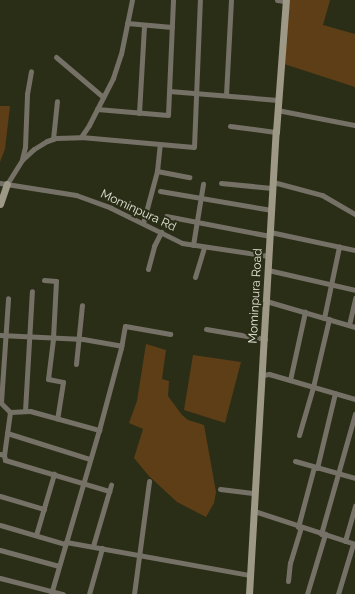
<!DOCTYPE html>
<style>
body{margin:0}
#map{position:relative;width:355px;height:594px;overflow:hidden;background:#2a2e17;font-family:Raleway,sans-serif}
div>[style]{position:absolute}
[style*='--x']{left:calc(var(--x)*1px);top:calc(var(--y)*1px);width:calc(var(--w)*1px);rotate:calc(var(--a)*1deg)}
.green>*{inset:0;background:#5e3e17}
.street>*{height:5px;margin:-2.5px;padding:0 2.5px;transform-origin:2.5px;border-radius:2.5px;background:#757166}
.secondary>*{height:7px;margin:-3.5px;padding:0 3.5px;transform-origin:3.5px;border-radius:3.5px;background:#9e9886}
span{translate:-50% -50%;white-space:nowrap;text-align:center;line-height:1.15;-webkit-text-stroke:4px #2a2e17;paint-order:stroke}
.street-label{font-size:12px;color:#e5e7d9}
</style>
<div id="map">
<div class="green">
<div style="clip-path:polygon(285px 0,330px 0,323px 25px,355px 34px,355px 87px,281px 63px)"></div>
<div style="clip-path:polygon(0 106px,10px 106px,5px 149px,0 162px)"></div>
<div style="clip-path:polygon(146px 344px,166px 350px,162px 379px,169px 381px,168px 396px,182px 415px,188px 420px,204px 425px,216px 492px,214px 503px,206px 517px,177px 502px,149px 476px,134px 458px,143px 429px,129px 423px,137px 401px)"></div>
<div style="clip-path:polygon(193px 355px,241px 362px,225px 423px,184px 410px)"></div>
</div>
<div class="street">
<div style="--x:277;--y:0;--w:8;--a:7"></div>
<div style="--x:127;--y:23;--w:45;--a:5.1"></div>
<div style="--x:56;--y:57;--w:62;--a:40.4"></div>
<div style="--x:169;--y:91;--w:109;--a:4.7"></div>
<div style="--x:226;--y:95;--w:95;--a:-87"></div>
<div style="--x:97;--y:109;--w:71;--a:4.8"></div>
<div style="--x:168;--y:115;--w:115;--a:-87.5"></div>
<div style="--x:277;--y:110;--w:79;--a:10.9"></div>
<div style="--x:139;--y:113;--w:88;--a:-86.7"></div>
<div style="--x:230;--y:126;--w:46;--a:7.4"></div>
<div style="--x:81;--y:137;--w:113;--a:5.1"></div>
<div style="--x:194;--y:147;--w:147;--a:-87.7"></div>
<div style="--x:53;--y:139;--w:38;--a:-84"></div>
<div style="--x:22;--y:159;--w:12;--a:-76"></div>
<div style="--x:25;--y:147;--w:53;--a:-87.8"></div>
<div style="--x:27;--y:94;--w:23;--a:-80"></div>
<div style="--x:157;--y:171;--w:33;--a:11"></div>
<div style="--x:273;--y:182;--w:51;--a:14.9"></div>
<div style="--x:322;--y:195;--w:38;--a:30"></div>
<div style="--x:0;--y:183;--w:77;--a:9"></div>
<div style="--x:76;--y:195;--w:37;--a:20"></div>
<div style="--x:111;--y:208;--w:79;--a:26.2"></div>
<div style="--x:182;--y:243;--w:88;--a:8.5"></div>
<div style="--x:221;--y:183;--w:51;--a:5.6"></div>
<div style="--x:7;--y:184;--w:28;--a:-58"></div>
<div style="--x:22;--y:160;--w:16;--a:-43"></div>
<div style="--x:34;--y:149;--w:15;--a:-32"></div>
<div style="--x:47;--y:141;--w:9;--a:-18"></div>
<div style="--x:56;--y:138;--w:25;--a:-2"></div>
<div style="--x:81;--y:137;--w:14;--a:-56"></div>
<div style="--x:89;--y:125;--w:53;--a:-62.9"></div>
<div style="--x:113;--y:78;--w:25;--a:-72"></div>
<div style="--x:121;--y:54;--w:55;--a:-78.5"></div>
<div style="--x:160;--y:191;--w:113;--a:9.7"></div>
<div style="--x:166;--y:216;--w:106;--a:10.9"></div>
<div style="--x:143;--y:223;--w:54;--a:-74.9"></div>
<div style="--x:157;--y:171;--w:27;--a:-84"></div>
<div style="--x:270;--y:232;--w:87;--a:12"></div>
<div style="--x:193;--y:245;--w:62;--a:-80.7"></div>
<div style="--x:148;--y:269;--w:24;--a:-75"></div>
<div style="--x:154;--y:246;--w:16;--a:-63"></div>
<div style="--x:268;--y:270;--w:89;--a:12.9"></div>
<div style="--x:195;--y:277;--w:31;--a:-73"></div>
<div style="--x:44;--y:280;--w:12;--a:5"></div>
<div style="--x:56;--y:281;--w:58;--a:93"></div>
<div style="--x:53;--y:339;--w:40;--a:97.1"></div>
<div style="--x:48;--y:379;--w:15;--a:11"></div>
<div style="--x:63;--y:382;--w:37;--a:99"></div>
<div style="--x:266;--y:301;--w:93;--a:16.3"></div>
<div style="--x:324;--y:318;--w:73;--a:-78.1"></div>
<div style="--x:349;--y:325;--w:28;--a:-77"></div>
<div style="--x:206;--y:329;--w:60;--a:9.6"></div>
<div style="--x:0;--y:335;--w:83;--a:2.8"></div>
<div style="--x:83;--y:339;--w:39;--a:10"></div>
<div style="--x:76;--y:364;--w:59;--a:-84.2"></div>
<div style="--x:263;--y:375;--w:6;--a:-9"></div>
<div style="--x:269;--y:374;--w:90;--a:16.2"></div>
<div style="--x:290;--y:380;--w:70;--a:-77.6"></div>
<div style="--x:0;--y:402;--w:14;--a:45"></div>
<div style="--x:10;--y:412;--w:43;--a:97.9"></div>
<div style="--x:1;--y:402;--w:104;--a:-86.1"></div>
<div style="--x:25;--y:411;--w:120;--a:-86.7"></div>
<div style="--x:10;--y:412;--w:20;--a:-3"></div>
<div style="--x:30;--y:411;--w:72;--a:15.4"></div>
<div style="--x:7;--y:433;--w:87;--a:17.4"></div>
<div style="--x:299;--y:435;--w:50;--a:-73.7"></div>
<div style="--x:313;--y:387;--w:70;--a:-76.8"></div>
<div style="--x:0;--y:454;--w:4;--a:14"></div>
<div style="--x:4;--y:455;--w:5;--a:79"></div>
<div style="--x:5;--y:460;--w:109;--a:16.6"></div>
<div style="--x:295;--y:461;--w:62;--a:15.8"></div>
<div style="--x:317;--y:468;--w:77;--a:-76.5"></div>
<div style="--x:220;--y:489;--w:35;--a:7"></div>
<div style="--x:0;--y:496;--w:46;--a:16.5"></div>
<div style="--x:254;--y:511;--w:106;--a:18.1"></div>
<div style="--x:0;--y:525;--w:68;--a:16.3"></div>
<div style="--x:298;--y:527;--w:62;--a:-75.1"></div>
<div style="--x:321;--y:534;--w:125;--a:-74.2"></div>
<div style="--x:36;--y:535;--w:64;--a:-73.6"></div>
<div style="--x:345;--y:541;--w:37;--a:-74"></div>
<div style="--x:66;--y:542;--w:187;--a:10.2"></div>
<div style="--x:93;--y:546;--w:64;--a:-73.6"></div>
<div style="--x:0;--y:550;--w:61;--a:15.2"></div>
<div style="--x:0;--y:578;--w:65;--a:14.3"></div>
<div style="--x:288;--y:581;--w:18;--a:-84"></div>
<div style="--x:290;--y:563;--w:37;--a:-73"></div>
<div style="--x:51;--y:594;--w:171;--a:-73.7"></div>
<div style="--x:99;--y:430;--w:85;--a:-75"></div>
<div style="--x:121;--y:348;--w:22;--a:-80"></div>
<div style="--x:125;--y:326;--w:46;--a:10.1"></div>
<div style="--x:89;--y:594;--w:48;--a:-74.2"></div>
<div style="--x:134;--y:594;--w:114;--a:-82.4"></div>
<div style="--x:307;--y:594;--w:63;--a:-73.3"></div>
<div style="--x:338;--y:594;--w:52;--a:-73.3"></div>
</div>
<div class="secondary">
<div style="--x:0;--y:204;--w:21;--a:-71"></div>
<div style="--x:249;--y:594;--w:463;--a:-86.7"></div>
<div style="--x:276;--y:132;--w:132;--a:-85.7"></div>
</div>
<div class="street-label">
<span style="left:138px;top:211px;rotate:25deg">Mominpura Rd</span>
<span style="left:256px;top:296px;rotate:-87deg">Mominpura Road</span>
</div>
</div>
